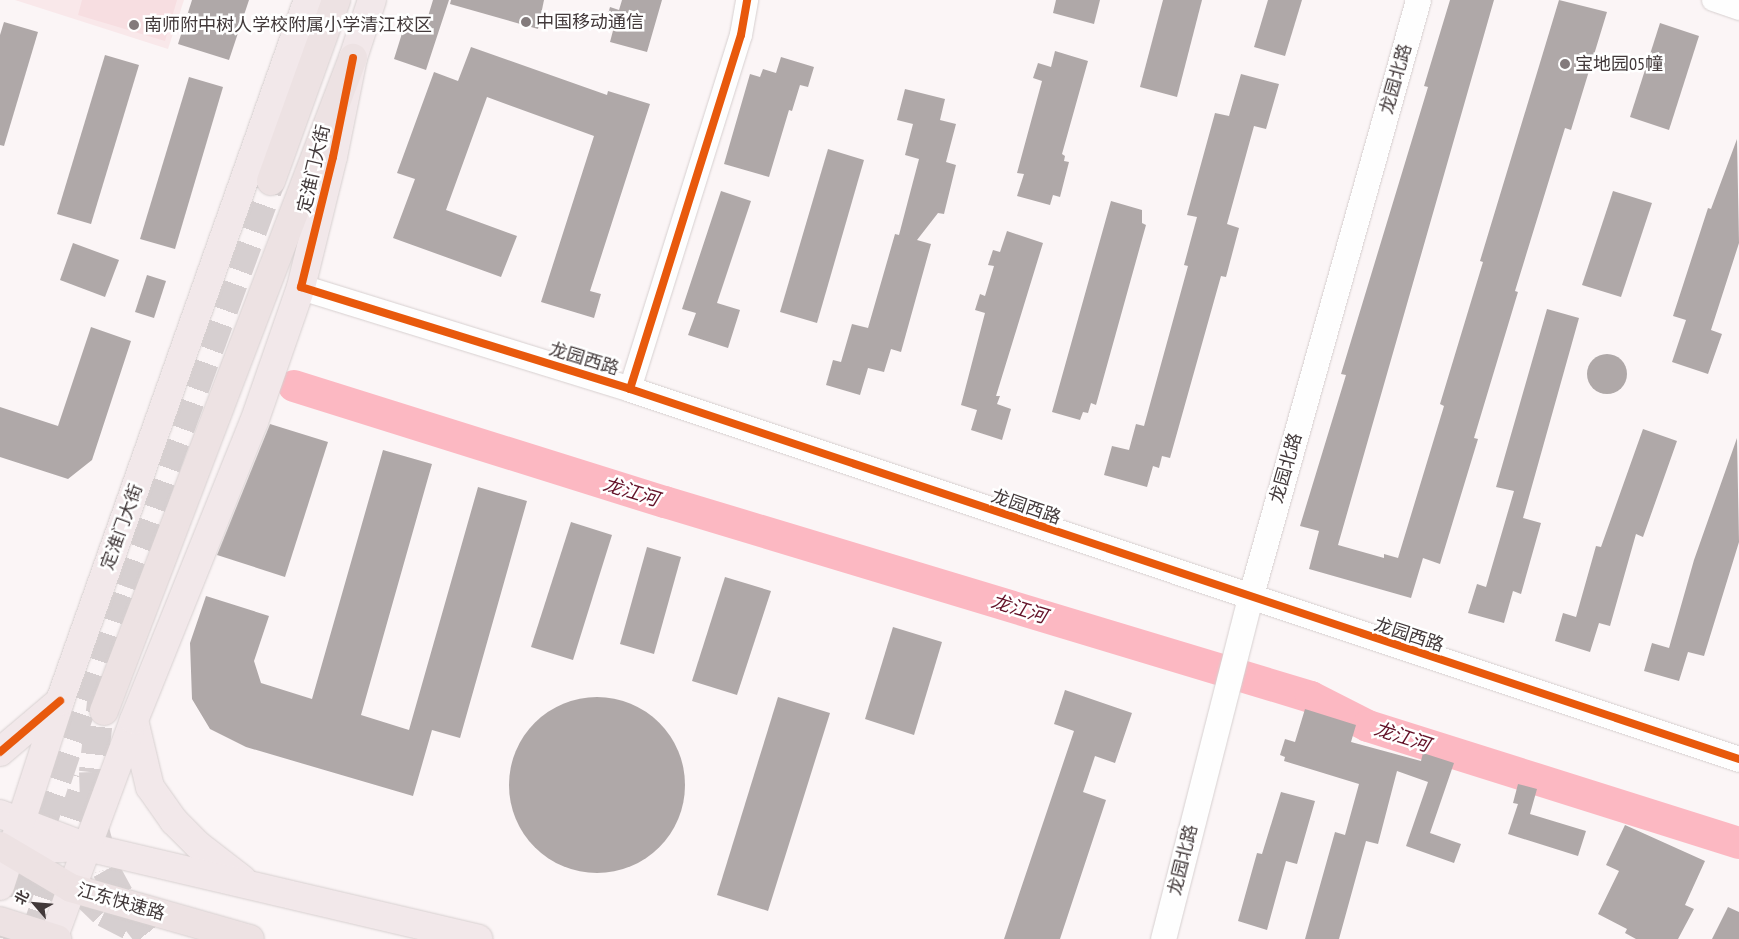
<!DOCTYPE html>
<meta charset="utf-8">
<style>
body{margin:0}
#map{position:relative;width:1739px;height:939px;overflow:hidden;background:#fbf5f6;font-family:"PT Sans Narrow","Noto Sans SC",sans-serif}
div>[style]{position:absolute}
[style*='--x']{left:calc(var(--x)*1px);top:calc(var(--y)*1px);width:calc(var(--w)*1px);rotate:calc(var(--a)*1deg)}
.built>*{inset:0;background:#f9e8ea}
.green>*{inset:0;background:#f7dee1}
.river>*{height:32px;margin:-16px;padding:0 16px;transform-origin:16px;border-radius:16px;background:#fcb8c2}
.building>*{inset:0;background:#afa8a8}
.round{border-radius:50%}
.trunk-tunnel>*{height:28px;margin-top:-14px;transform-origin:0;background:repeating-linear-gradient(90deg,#d6cfd0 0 28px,transparent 0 42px)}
.roads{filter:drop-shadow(0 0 1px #d7d0d0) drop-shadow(0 0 1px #d7d0d0)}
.tertiary>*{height:22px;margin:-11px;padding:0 11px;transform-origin:11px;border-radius:11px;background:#fefefe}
.secondary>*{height:25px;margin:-12.5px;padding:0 12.5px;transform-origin:12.5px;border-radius:12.5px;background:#fefefe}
.primary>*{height:28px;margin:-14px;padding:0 14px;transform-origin:14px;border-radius:14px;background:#f2e8ea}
.trunk>*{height:28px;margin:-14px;padding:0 14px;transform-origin:14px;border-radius:14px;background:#ede2e3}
.cycleway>*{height:8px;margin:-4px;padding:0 4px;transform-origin:4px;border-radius:4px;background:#e8590c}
.dots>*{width:14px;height:14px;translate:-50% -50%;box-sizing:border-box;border:2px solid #fff;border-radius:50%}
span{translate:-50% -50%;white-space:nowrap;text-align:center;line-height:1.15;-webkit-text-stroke:5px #fff;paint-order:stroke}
.poi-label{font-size:18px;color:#42393a}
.left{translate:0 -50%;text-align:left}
.street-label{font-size:18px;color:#42393a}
.water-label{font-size:19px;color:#641228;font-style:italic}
.north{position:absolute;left:10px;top:879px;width:50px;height:50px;-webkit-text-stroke:4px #fff;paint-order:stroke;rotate:297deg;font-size:14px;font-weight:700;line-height:20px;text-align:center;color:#42393a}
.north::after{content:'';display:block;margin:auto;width:18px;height:22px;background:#42393a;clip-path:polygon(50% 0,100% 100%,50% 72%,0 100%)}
</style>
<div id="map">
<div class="built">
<div style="clip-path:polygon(15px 0,184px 0,168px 49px)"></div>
</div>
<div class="green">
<div style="clip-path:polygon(82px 0,177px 0,165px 41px,78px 15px)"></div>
</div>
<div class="river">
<div style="--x:294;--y:386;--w:389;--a:17.4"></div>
<div style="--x:665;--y:502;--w:675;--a:16.8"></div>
<div style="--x:1311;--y:697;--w:64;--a:27"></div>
<div style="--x:1368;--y:726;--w:389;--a:17.5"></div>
</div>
<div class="building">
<div style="clip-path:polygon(192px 0,249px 0,229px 60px,178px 44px)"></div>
<div style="clip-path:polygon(433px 0,449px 0,426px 70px,394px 59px,404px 27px,423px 33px)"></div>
<div style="clip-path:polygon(451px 0,544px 0,538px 29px,450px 4px)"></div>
<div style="clip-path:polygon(622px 0,662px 0,647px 52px,610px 42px,615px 23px,606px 21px,610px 7px,619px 10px)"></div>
<div style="clip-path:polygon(1056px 0,1100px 0,1094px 24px,1053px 13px)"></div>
<div style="clip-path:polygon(1163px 0,1202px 0,1177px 97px,1140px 87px)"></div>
<div style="clip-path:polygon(1268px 0,1302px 0,1285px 56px,1254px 47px)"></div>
<div style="clip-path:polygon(1450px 0,1494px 0,1338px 545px,1384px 558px,1384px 554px,1398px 558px,1444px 406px,1440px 404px,1483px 262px,1480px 261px,1559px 0,1607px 12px,1571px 130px,1565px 128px,1515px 291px,1518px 292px,1474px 438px,1478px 439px,1440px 564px,1423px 558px,1411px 598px,1309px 569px,1319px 531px,1300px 526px,1346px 375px,1341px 374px,1428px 87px,1424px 86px)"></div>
<div style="clip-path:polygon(4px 22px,38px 32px,4px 146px,0 145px,0 35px)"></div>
<div style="clip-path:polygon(1660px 23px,1699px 36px,1669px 130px,1630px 117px)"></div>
<div style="clip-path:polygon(471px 47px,607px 95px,608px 91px,650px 104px,590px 291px,601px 294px,594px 318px,541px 302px,594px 136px,487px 97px,446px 210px,517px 236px,501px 277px,393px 238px,415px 179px,397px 173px,434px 72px,458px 81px)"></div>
<div style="clip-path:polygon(1055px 51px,1088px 61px,1062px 154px,1065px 156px,1064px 161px,1069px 162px,1060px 197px,1053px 195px,1050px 205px,1017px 196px,1024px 174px,1017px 173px,1042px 81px,1033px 78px,1038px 63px,1051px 67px)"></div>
<div style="clip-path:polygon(105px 55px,139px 65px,91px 224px,57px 214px)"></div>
<div style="clip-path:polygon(781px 57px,814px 67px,808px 87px,800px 85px,792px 111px,789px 110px,769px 177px,724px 164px,750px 74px,760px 77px,763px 69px,776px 73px)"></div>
<div style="clip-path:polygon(1241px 74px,1279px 84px,1266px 129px,1254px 126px,1227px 224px,1239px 228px,1226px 277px,1221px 276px,1170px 458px,1162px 456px,1159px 468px,1153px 466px,1147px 487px,1104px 475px,1112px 446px,1129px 450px,1136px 424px,1144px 426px,1188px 266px,1184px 265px,1197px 217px,1187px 215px,1215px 113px,1229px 116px)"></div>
<div style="clip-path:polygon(189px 77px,223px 87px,175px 249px,140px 239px)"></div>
<div style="clip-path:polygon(905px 89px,945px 99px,940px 120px,956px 124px,946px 162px,956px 165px,944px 214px,938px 213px,917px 240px,931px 244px,901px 352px,891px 349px,884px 372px,868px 368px,860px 395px,826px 385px,833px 360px,841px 362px,852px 324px,868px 328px,895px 234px,899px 235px,919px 159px,905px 155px,913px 124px,897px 120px)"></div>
<div style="clip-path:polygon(1737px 139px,1739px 243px,1711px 330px,1722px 334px,1708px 374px,1672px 362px,1686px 320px,1673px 316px,1708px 208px,1711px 209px)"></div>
<div style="clip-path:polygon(828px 149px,864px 160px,817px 323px,780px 312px)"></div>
<div style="clip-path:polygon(721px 191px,751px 201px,717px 303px,740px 310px,728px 348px,688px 335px,696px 313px,682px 309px)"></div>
<div style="clip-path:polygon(1613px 191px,1652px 203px,1621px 297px,1582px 285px)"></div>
<div style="clip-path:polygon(1111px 201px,1142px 210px,1142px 223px,1146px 225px,1096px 405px,1091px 403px,1088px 413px,1083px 412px,1080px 420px,1052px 412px)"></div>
<div style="clip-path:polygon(1007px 231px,1043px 243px,996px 396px,1000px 396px,997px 404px,1011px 409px,1002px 440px,971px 430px,977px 410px,961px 405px,985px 313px,975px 310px,980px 294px,985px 296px,994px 266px,988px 265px,993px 250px,1000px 252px)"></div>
<div style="clip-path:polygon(73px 243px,119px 260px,105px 297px,60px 280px)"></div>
<div style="clip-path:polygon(147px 275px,166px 281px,154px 318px,135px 312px)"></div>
<div style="clip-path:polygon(1547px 309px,1579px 318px,1523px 518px,1541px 523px,1521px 594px,1513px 591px,1504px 623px,1468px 613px,1477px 584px,1486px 587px,1514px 491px,1496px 487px)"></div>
<div style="clip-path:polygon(91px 327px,131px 341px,92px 460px,68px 479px,0 457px,0 407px,58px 426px)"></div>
<div class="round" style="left:1587px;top:354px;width:40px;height:40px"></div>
<div style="clip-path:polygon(270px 424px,328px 442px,285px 577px,217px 555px)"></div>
<div style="clip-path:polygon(1643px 429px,1677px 441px,1643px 537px,1636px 534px,1610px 626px,1599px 623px,1590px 652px,1555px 641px,1563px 613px,1576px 617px,1596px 546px,1601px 547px)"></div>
<div style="clip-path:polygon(1737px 438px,1739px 542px,1704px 656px,1688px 652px,1679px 681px,1644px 671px,1652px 643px,1669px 648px,1694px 560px)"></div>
<div style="clip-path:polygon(383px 450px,432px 464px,361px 715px,409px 730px,478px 487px,527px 501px,460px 738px,432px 730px,413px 796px,246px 747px,210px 729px,192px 699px,190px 643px,206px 596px,269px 616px,254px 661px,261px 683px,312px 699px)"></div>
<div style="clip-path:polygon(571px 522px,612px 535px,573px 660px,531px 647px)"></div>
<div style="clip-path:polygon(647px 547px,681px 557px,654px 654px,620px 644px)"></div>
<div style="clip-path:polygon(725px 577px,771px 591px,737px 695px,692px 681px)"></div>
<div style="clip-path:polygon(893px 627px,942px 642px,914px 735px,865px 719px)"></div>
<div style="clip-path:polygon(1065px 690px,1132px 713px,1115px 763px,1095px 756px,1083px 792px,1106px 800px,1060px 939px,1004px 939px,1074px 731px,1054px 724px)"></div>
<div style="clip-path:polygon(778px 697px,830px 713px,768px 911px,717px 895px)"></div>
<div class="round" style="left:509px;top:697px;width:176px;height:176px"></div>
<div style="clip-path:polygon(1305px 709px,1356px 725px,1351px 742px,1421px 761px,1423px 753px,1454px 763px,1430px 833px,1461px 844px,1454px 863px,1406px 846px,1428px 782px,1397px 771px,1378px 844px,1366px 841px,1339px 939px,1305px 939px,1335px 832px,1345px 835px,1359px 784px,1284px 761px,1285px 757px,1280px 755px,1285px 739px,1295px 742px)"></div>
<div style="clip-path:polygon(1518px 784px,1537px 789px,1530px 814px,1586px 831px,1578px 856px,1508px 834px,1518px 804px,1513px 803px)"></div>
<div style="clip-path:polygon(1281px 792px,1315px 801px,1297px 864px,1286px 861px,1267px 930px,1238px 921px,1257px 853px,1262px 854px)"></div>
<div style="clip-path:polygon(1625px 825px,1705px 861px,1685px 905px,1694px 909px,1678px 939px,1636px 939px,1625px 933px,1627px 929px,1598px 914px,1619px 871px,1606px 865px)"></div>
<div style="clip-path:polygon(1728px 907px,1739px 912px,1739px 939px,1712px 939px)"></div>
</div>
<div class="trunk-tunnel">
<div style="--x:103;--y:685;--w:88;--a:96.6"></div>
<div style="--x:93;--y:772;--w:57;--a:88"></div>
<div style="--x:95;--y:829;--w:42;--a:75"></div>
<div style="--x:106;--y:870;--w:48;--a:61.3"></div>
<div style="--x:129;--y:912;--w:34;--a:52"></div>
<div style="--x:78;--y:883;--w:11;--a:63"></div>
<div style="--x:83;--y:893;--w:29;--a:44"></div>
<div style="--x:104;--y:913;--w:44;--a:27.1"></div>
<div style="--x:4;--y:939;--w:373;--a:-71.4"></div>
<div style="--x:123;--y:586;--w:431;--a:-69.9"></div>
<div style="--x:33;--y:939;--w:169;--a:-71.8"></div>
</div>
<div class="roads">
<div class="tertiary">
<div style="--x:1713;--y:0;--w:28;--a:19"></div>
<div style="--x:630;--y:389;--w:371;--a:-72.6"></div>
<div style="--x:741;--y:35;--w:36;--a:-80"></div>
</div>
<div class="secondary">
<div style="--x:301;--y:287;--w:344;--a:17.2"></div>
<div style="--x:630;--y:389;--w:1169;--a:18.45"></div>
<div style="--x:1163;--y:939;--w:352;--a:-75.7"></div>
<div style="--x:1250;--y:598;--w:621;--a:-74.31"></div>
</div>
<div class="primary">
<div style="--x:134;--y:720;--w:69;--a:76.6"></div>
<div style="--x:150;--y:787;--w:42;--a:54.8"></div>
<div style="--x:174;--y:821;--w:34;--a:45"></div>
<div style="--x:198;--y:845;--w:56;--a:37.7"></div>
<div style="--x:0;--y:752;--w:77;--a:-40.3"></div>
<div style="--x:0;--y:814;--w:81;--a:20.9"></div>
<div style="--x:11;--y:850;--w:76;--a:-2.3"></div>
<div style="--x:87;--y:847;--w:402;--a:13.2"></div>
<div style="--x:0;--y:886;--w:194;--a:-72"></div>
<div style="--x:60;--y:701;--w:744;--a:-70.52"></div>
<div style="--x:53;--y:939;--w:233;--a:-69.7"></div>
<div style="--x:134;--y:720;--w:321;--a:-68.1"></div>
<div style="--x:254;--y:422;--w:143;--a:-70.8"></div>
<div style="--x:301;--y:287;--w:134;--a:-76.2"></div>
<div style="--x:333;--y:157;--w:101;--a:-78.6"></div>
<div style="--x:353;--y:58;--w:61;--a:-71.9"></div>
</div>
<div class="trunk">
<div style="--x:271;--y:181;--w:192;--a:-70.2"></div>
<div style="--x:104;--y:711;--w:699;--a:-69.13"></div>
<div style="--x:0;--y:846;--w:82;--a:30.6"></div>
<div style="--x:71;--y:888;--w:186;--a:15.9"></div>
<div style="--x:0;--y:921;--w:60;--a:17.5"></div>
</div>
</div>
<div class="cycleway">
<div style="--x:353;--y:58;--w:101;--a:101.4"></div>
<div style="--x:333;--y:157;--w:134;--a:103.8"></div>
<div style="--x:301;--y:287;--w:344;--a:17.2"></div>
<div style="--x:630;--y:389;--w:1169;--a:18.45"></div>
<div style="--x:630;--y:389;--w:371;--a:-72.6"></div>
<div style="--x:741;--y:35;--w:36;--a:-80"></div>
<div style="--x:0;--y:752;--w:79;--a:-40.4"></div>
</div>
<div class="dots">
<div style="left:526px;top:22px;background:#837b7c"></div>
<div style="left:134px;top:25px;background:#837b7c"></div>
<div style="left:1565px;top:64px;background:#837b7c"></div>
</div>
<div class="poi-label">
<span class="left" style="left:536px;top:22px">中国移动通信</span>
<span class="left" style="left:144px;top:25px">南师附中树人学校附属小学清江校区</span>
<span class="left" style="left:1575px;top:64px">宝地园05幢</span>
</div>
<div class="street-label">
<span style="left:1396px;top:79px;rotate:-74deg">龙园北路</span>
<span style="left:314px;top:169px;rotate:-77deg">定淮门大街</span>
<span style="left:584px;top:359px;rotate:17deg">龙园西路</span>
<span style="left:1286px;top:468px;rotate:-74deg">龙园北路</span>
<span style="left:1026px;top:507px;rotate:19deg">龙园西路</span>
<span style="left:122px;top:527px;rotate:-70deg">定淮门大街</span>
<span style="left:1409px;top:635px;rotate:18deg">龙园西路</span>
<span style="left:1183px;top:860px;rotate:-76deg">龙园北路</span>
<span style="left:121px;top:902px;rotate:16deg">江东快速路</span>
</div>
<div class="water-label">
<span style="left:631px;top:492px;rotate:17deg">龙江河</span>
<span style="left:1019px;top:609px;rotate:17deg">龙江河</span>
<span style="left:1402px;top:737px;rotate:18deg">龙江河</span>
</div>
<div class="north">北</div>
</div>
